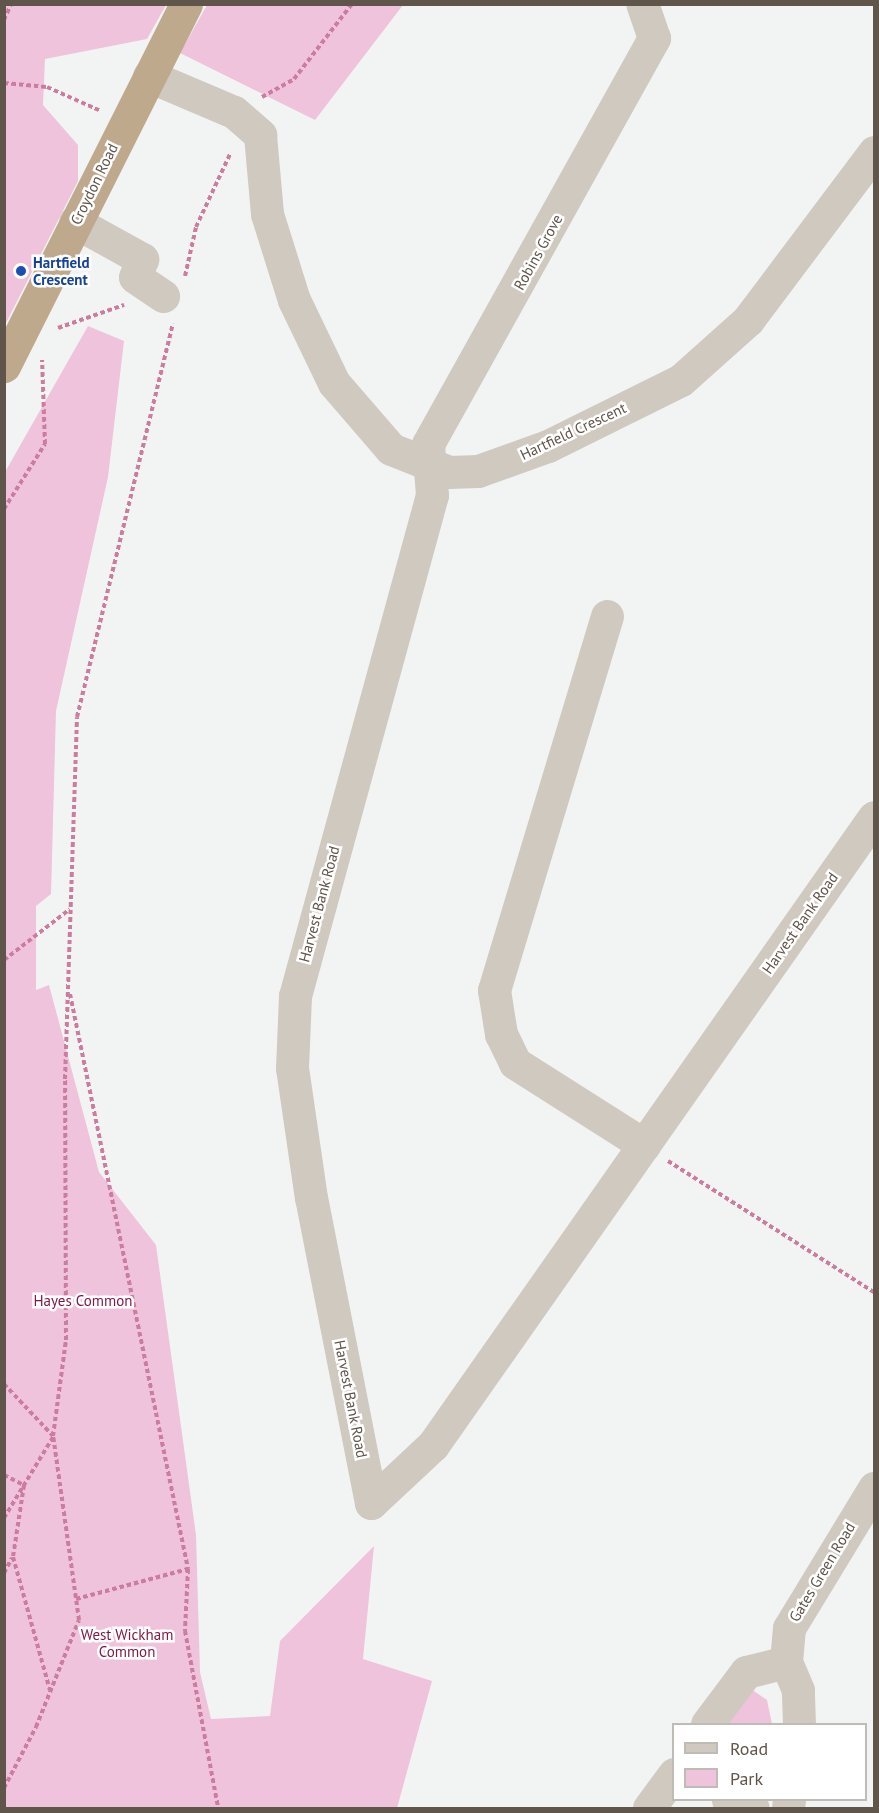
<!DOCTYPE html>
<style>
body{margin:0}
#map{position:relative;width:879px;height:1813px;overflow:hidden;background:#f2f4f4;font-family:"PT Sans",sans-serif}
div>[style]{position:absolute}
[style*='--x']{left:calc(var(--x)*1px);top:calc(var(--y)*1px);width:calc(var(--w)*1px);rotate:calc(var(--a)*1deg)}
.green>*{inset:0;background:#efc3db}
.path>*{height:4px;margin-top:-2px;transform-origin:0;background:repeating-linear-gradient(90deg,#cc7c9e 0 4.5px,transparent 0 7.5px)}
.minor>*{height:33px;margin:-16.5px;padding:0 16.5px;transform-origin:16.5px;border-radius:16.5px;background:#d0c9c0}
.highway>*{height:33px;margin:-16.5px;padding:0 16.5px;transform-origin:16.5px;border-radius:16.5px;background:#bea98c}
.dots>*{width:16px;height:16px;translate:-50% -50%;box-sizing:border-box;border:3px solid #fff;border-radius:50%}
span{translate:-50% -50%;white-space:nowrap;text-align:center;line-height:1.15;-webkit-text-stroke:5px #fff;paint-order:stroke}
.street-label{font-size:15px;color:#5f554a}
.transit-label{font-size:15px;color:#164399;font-weight:700}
.left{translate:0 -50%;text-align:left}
.park-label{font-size:15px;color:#801b46}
.frame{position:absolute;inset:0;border:6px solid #5f554a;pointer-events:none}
.legend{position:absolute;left:672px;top:1723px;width:195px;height:78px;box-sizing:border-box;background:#fff;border:2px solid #bfbbb7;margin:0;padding:8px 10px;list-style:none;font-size:18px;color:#5f554a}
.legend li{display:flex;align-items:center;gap:12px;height:30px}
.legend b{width:30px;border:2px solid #bfbbb7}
</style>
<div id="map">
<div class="green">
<div style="clip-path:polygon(5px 5px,166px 5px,147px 39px,45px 59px,43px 105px,78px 145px,78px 181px,5px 325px)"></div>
<div style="clip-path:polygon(207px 5px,207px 4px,403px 5px,315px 120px,180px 53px)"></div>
<div style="clip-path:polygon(88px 326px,124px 341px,108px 477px,56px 711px,51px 894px,36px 906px,36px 990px,49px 985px,99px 1172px,156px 1245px,196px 1535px,200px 1672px,211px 1719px,270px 1716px,280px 1641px,374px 1546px,363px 1659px,432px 1681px,397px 1808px,5px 1808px,5px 472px)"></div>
<div style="clip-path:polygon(751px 1689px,767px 1700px,772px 1724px,722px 1724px)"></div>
</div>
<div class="path">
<div style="--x:4;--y:20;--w:17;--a:-66"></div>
<div style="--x:4;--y:83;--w:43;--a:5.3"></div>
<div style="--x:47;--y:87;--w:59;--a:24"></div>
<div style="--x:262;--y:97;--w:37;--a:-29"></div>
<div style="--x:294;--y:79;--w:95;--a:-52.3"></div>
<div style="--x:185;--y:276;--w:50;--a:-77.3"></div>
<div style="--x:196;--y:227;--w:81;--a:-65"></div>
<div style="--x:58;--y:328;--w:70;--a:-19.2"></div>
<div style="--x:4;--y:509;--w:77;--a:-57.8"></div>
<div style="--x:45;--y:444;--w:84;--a:-92"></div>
<div style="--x:4;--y:960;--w:83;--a:-37.7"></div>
<div style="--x:70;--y:994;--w:587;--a:78.4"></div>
<div style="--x:668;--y:1161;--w:244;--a:32.5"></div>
<div style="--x:4;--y:1384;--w:71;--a:46.7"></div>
<div style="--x:4;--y:1475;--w:22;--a:27"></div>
<div style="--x:24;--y:1485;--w:73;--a:98.7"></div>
<div style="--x:13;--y:1557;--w:138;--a:74.5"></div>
<div style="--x:4;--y:1518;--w:95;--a:-58.8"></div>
<div style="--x:4;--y:1573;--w:17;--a:-62"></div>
<div style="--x:76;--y:1599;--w:116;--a:-15"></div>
<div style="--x:188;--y:1569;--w:62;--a:92.8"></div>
<div style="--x:185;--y:1631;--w:180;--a:79.4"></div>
<div style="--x:4;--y:1788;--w:69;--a:-62.3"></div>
<div style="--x:36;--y:1727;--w:115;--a:-68.1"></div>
<div style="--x:79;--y:1620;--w:186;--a:-98"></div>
<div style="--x:53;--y:1436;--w:97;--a:-82.3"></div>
<div style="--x:66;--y:1340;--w:261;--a:-90.2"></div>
<div style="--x:65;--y:1079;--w:362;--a:-88.1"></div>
<div style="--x:77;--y:717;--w:405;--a:-76.3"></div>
</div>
<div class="minor">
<div style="--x:149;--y:76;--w:92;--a:23"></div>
<div style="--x:234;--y:112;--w:35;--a:41"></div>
<div style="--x:260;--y:135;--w:79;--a:84.9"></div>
<div style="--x:267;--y:214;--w:90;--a:72.6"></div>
<div style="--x:294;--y:300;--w:92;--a:64.3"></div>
<div style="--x:334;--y:383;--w:87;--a:49.2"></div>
<div style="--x:391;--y:449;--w:62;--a:21.6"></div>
<div style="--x:449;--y:472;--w:29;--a:-2"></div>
<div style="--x:478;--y:471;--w:74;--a:-19.7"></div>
<div style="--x:548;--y:446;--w:148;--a:-26.4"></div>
<div style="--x:681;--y:380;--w:90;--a:-41.8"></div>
<div style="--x:748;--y:320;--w:210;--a:-53.1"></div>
<div style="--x:75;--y:222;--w:77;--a:28.9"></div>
<div style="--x:142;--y:259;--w:19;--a:111"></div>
<div style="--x:135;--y:277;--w:34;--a:34"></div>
<div style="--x:607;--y:616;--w:391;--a:106.8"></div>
<div style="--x:494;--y:990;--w:45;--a:81"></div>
<div style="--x:501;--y:1034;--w:32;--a:64"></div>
<div style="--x:515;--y:1063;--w:153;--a:32.4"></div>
<div style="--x:371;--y:1503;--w:311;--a:-101.1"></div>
<div style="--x:311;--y:1198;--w:131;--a:-98.3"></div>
<div style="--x:292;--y:1068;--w:72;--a:-87.6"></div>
<div style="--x:295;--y:996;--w:519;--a:-74.71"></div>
<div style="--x:432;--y:495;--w:51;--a:-94.5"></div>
<div style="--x:428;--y:444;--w:465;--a:-60.9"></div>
<div style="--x:654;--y:38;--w:36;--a:-109"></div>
<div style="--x:371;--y:1503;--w:85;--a:-43.1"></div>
<div style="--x:433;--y:1445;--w:767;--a:-54.92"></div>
<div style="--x:707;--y:1724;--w:65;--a:-53.1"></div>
<div style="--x:746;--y:1672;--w:41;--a:-14"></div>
<div style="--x:799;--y:1724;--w:34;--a:-92"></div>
<div style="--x:798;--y:1690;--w:30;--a:-113"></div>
<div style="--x:786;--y:1662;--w:34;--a:-85"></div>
<div style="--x:789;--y:1628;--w:164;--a:-58.7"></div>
<div style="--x:728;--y:1800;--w:26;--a:18"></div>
<div style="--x:649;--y:1808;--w:42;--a:-53.7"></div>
<div style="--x:788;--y:1808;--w:8;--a:-83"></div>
</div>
<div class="highway">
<div style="--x:4;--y:366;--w:405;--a:-63.3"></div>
</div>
<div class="dots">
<div style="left:21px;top:271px;background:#1a4fb4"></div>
</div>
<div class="street-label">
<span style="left:94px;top:184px;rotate:-64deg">Croydon Road</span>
<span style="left:538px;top:252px;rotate:-61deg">Robins Grove</span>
<span style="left:573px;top:431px;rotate:-25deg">Hartfield Crescent</span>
<span style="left:319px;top:904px;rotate:-75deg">Harvest Bank Road</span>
<span style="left:800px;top:923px;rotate:-55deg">Harvest Bank Road</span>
<span style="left:351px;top:1399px;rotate:79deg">Harvest Bank Road</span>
<span style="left:822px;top:1572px;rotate:-59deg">Gates Green Road</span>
</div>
<div class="transit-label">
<span class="left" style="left:33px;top:271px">Hartfield<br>Crescent</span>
</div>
<div class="park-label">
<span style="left:83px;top:1301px">Hayes Common</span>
<span style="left:127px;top:1643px">West Wickham<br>Common</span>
</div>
<div class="frame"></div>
<ul class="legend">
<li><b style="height:8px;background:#d0c9c0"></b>Road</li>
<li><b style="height:16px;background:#efc3db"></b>Park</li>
</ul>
</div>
